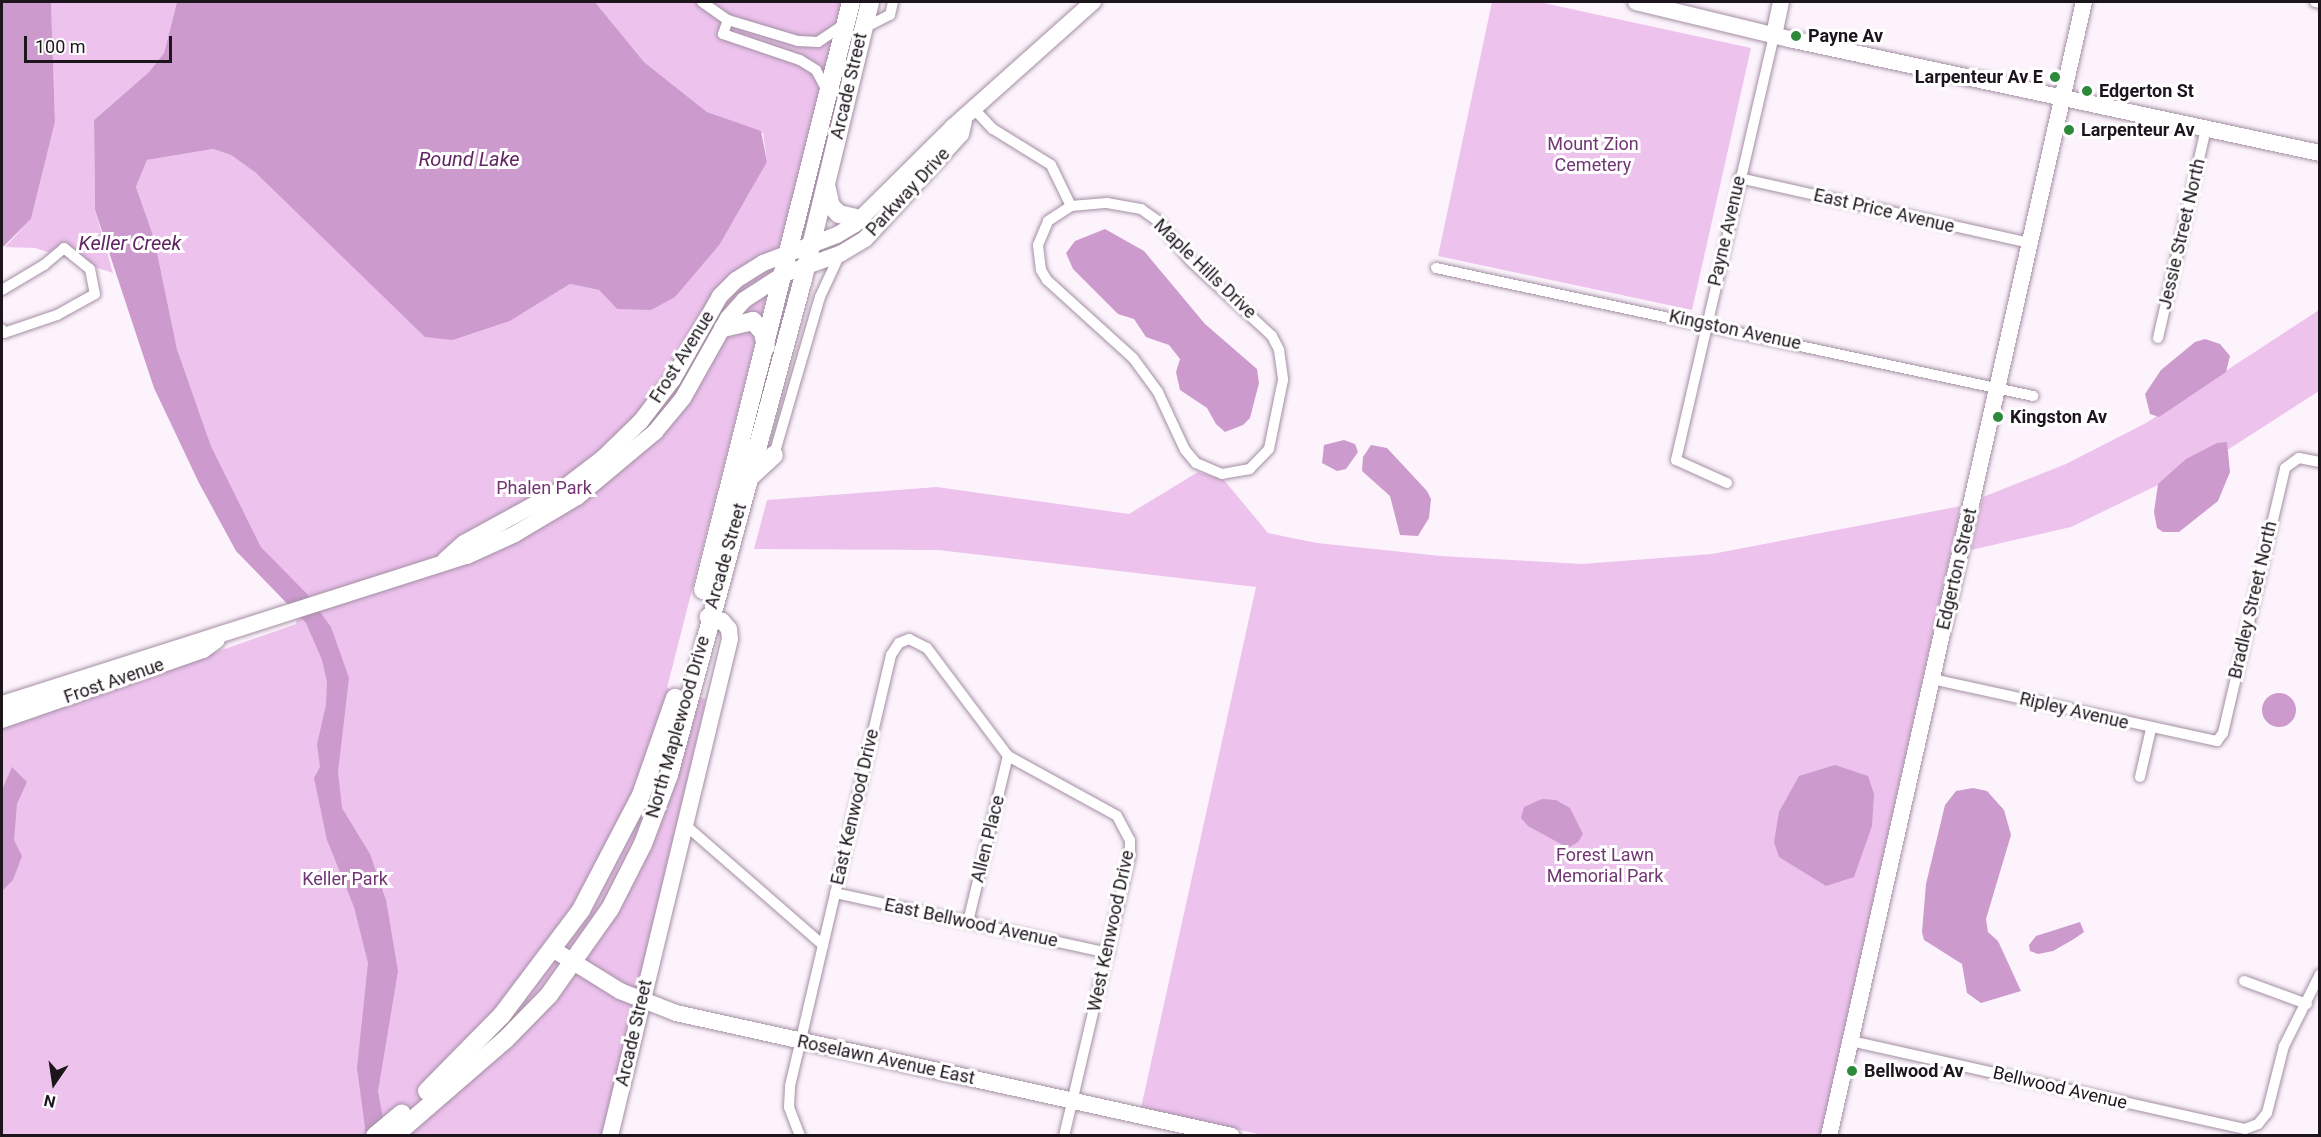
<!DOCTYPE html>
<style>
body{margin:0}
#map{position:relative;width:2321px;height:1137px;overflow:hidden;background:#fcf3fc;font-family:Roboto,sans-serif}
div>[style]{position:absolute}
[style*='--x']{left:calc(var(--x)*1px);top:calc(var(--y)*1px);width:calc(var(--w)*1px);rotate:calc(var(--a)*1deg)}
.green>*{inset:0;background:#edc3ee}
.water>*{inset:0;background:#cc9acd}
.round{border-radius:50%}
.roads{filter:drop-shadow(0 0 2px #a48fa4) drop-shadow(0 0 2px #a48fa4)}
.street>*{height:10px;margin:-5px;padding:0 5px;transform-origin:5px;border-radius:5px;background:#fff}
.secondary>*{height:16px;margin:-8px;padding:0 8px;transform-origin:8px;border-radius:8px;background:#fff}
.primary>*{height:18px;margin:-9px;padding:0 9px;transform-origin:9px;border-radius:9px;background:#fff}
.dots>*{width:16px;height:16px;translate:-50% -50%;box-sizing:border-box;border:3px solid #fff;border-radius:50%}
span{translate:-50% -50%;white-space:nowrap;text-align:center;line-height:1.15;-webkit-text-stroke:6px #fff;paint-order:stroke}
.poi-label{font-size:18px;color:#1c151c;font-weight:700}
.left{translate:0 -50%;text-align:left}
.right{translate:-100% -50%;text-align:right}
.street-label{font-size:18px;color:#1c151c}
.park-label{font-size:18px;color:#713574}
.water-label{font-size:20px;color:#602563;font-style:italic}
.frame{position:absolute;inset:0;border:3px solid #1c151c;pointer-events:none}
.north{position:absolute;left:24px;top:1053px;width:60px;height:60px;-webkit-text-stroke:4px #fff;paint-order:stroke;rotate:193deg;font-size:16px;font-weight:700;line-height:24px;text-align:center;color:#1c151c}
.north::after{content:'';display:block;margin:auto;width:21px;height:27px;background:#1c151c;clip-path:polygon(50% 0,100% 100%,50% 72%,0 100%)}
.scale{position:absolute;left:24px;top:36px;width:148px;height:27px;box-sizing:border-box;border:3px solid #1c151c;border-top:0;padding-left:8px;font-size:18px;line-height:21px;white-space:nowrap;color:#1c151c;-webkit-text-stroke:4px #fff;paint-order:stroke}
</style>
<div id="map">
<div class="green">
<div style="clip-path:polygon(51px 2px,177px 2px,164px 53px,149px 72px,94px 120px,95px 210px,113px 273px,35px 248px,5px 247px,31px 219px,55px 122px)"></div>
<div style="clip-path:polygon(595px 2px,842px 2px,667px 688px,706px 699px,604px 1135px,2px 1135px,2px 727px,296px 624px,299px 606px,299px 587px,261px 547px,211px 446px,177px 349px,154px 238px,136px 187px,147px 160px,213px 149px,231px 155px,256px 173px,453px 340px,510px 321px,570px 284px,599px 290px,617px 309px,720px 244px,767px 162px,763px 133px,707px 112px,644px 62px)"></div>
<div style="clip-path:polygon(1492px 2px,1539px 2px,1751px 48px,1692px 310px,1438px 256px)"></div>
<div style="clip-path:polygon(2319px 310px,2319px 391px,2218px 456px,2071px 527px,1971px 550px,1983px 497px,2066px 464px,2146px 423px)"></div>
<div style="clip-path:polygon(1198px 472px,1224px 480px,1268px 533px,1317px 543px,1441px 556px,1582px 564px,1712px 554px,1961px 506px,1821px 1135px,1267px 1136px,1141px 1108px,1256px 587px,938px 550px,754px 549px,767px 500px,937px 487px,1129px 514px)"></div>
</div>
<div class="water">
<div style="clip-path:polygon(2px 2px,51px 2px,55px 122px,31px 219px,2px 248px)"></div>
<div style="clip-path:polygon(177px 2px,595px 2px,644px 62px,707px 112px,761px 131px,767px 162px,720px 244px,675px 297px,651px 310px,617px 309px,599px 290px,570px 284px,510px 321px,453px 340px,425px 337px,256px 173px,231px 155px,213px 149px,147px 160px,136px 187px,154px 238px,177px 349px,211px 446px,261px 547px,307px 594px,331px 627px,349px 678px,338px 772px,342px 808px,370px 854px,386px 900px,398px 971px,378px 1091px,386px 1135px,366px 1135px,357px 1068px,368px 963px,354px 907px,327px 840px,314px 778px,320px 767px,317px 744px,326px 705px,327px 682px,322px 660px,306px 623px,236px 551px,199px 483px,154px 388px,95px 210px,94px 120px,149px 72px,164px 53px)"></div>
<div style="clip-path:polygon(1105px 229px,1144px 251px,1205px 324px,1257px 369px,1259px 383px,1250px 418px,1243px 425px,1225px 432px,1216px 424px,1207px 408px,1180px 390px,1176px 372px,1180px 359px,1169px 345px,1146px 337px,1134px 319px,1118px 314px,1073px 269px,1066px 253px,1075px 241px)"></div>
<div style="clip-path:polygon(2205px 339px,2220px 344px,2230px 356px,2226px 372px,2159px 417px,2150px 414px,2145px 394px,2161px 370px,2195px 342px)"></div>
<div style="clip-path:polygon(1344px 440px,1355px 444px,1358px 452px,1346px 469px,1337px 471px,1322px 463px,1324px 445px)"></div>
<div style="clip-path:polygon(2227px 442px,2230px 472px,2218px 501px,2179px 532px,2163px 532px,2157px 528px,2154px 512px,2158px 484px,2186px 459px,2217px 443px)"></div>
<div style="clip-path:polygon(1371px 445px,1387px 448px,1427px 491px,1431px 499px,1429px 518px,1418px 536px,1400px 535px,1390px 496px,1362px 471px,1363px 457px)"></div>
<div class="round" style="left:2262px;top:693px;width:34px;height:34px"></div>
<div style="clip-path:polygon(1835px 765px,1868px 776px,1874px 794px,1872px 826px,1854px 877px,1826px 886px,1779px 857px,1774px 842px,1779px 812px,1799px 776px)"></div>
<div style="clip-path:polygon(12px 767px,27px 782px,17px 804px,14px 840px,22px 856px,13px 880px,2px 891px,2px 790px)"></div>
<div style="clip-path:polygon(1973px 788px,1987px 791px,2004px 810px,2011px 835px,1986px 919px,1988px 932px,1998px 941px,2021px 991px,1981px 1003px,1967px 993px,1962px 964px,1924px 940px,1922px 932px,1926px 884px,1945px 805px,1956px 791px)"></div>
<div style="clip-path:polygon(1542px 799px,1556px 800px,1570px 808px,1583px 834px,1578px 842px,1568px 848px,1528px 826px,1521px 818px,1524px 807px)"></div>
<div style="clip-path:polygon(2080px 922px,2084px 932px,2074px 939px,2053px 951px,2038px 954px,2030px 951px,2029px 945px,2036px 936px)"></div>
</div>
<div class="roads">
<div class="street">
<div style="--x:702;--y:2;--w:32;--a:35"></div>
<div style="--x:728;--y:20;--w:73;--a:16.7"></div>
<div style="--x:798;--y:41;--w:20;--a:3"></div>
<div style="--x:818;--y:42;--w:32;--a:-34"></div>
<div style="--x:2315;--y:2;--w:5;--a:11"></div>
<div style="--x:728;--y:20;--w:15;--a:110"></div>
<div style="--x:723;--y:34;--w:81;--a:18.7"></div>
<div style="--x:800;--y:60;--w:19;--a:32"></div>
<div style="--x:816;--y:70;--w:26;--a:62"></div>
<div style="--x:864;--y:28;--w:29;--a:-27"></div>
<div style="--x:890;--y:15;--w:13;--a:-77"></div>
<div style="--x:975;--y:110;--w:26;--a:47"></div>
<div style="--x:993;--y:129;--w:68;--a:31.8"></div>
<div style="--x:1051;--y:165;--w:46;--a:64"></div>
<div style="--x:1739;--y:178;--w:298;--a:12.6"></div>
<div style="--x:1107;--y:203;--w:35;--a:10"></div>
<div style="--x:1141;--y:209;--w:21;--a:35"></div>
<div style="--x:1158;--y:221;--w:50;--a:50.6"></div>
<div style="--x:1190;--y:260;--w:112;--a:42.8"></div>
<div style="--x:1272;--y:336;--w:16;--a:63"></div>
<div style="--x:1279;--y:350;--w:30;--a:82"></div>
<div style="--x:1283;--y:380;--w:70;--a:101.5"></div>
<div style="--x:1269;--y:449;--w:28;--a:134"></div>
<div style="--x:1250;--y:469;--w:28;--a:170"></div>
<div style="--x:1222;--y:474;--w:28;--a:-157"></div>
<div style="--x:1196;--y:463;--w:17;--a:-130"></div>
<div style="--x:1185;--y:450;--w:64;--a:-115"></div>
<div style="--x:1158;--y:392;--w:42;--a:-126.3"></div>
<div style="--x:1133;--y:358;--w:116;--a:-137.8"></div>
<div style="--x:1047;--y:280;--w:12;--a:-121"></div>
<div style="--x:1041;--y:270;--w:25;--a:-97"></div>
<div style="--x:1038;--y:245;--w:26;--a:-67"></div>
<div style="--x:1048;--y:221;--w:27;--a:-33"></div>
<div style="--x:1071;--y:206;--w:36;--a:-5"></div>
<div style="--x:1436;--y:268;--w:611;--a:12.1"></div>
<div style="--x:2;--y:290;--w:49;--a:-30.8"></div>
<div style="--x:44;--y:265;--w:26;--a:-40"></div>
<div style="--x:64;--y:248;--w:33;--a:39"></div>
<div style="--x:90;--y:269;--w:25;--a:79"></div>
<div style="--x:95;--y:294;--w:43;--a:151.1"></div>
<div style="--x:57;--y:315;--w:56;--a:161.2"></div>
<div style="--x:4;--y:333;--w:4;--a:-117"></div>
<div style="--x:2158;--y:338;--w:214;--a:-77.1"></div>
<div style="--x:774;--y:455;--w:165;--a:-73.8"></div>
<div style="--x:820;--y:297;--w:47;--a:-65.1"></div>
<div style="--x:1727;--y:483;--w:56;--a:-155.7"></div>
<div style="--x:1676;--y:460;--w:436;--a:-77"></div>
<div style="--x:1932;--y:679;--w:292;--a:12.3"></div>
<div style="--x:2217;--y:741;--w:10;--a:-53"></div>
<div style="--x:2223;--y:733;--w:272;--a:-76.8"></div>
<div style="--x:2285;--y:468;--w:17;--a:-36"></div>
<div style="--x:2299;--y:458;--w:21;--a:11"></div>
<div style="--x:2140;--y:777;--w:49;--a:-77.1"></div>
<div style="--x:683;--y:823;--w:186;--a:41.1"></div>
<div style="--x:835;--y:893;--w:280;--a:12.4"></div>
<div style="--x:968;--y:922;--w:171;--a:-76.5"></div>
<div style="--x:2244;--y:981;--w:67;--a:20.1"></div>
<div style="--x:1851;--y:1041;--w:404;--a:12.6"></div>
<div style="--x:2245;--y:1129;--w:14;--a:-21"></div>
<div style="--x:2258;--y:1124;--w:14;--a:-51"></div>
<div style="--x:2267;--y:1113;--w:69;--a:-75.8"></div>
<div style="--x:2284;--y:1046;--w:80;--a:-63.4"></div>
<div style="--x:800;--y:1136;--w:31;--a:-111"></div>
<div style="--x:789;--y:1107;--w:21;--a:-87"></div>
<div style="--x:790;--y:1086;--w:443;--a:-76.8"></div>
<div style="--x:891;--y:655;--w:14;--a:-56"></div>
<div style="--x:899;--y:643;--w:11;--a:-22"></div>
<div style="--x:909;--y:639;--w:20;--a:27"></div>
<div style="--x:927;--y:648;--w:135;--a:53.1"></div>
<div style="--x:1008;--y:756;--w:124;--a:28.8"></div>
<div style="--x:1117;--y:816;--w:27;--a:62"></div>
<div style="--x:1130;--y:840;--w:15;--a:90"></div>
<div style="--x:1130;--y:855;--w:289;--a:103.2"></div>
</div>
<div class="secondary">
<div style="--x:1636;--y:2;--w:157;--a:13.6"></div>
<div style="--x:1789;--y:39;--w:543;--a:12.12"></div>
<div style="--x:1774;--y:35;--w:34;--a:-78"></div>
<div style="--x:445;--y:560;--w:25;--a:-42"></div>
<div style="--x:464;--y:543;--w:111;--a:-28.7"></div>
<div style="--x:561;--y:490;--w:53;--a:-37.3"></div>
<div style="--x:603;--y:458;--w:53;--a:-44.2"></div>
<div style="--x:641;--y:421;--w:53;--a:-52.7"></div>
<div style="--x:673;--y:379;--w:95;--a:-60.5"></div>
<div style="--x:720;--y:296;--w:23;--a:-45"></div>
<div style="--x:736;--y:280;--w:32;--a:-32"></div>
<div style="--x:763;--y:263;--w:79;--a:-20.7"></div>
<div style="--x:837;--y:235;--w:21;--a:-31"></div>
<div style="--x:855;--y:224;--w:138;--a:-44.7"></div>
<div style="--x:953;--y:127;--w:188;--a:-41.8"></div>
<div style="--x:2;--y:704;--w:488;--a:-17.7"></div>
<div style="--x:467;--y:556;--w:53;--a:-24.6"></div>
<div style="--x:515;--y:534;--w:72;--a:-30.8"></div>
<div style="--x:577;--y:497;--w:102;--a:-39.8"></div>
<div style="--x:655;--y:432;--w:44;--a:-50.5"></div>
<div style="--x:683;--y:398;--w:92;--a:-60.6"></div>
<div style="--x:728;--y:318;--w:24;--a:-48"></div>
<div style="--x:744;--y:300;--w:48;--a:-33"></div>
<div style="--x:784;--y:274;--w:59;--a:-19.7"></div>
<div style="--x:840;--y:254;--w:29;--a:-31"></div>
<div style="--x:865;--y:239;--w:142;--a:-47.6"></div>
<div style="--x:961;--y:134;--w:13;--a:-77"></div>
<div style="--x:2;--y:720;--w:213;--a:-19.2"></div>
<div style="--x:203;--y:650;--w:17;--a:-36"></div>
<div style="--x:554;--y:950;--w:78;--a:31.8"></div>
<div style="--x:620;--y:991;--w:60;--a:21.4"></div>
<div style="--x:676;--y:1013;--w:569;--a:12.47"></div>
<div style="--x:610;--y:1136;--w:511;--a:-76.43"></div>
<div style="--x:730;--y:639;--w:10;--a:-96"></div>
<div style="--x:729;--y:629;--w:11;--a:-131"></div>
<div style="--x:722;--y:621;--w:15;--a:-164"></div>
<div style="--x:1829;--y:1136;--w:1162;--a:-77.33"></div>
</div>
<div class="primary">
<div style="--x:826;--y:185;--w:22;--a:77"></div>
<div style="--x:831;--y:206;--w:11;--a:45"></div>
<div style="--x:839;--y:214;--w:22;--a:13"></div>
<div style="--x:723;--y:328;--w:31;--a:-13"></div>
<div style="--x:753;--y:321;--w:15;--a:48"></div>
<div style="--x:763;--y:332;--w:15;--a:79"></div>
<div style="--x:746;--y:481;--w:38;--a:-43"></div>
<div style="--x:703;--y:590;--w:606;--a:-75.87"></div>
<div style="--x:427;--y:1091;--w:107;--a:-45.4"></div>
<div style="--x:502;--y:1015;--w:131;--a:-53"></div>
<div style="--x:581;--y:910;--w:130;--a:-62.4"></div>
<div style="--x:641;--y:795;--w:103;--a:-70.7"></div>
<div style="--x:375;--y:1136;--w:35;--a:-40"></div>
<div style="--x:394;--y:1136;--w:147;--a:-40.9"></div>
<div style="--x:505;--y:1040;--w:63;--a:-45.6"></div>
<div style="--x:549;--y:995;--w:105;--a:-54.7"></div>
<div style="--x:610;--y:909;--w:73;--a:-63.1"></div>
<div style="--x:643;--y:844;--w:74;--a:-69.4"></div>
<div style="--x:669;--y:775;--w:514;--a:-74.88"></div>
<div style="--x:803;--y:279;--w:285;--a:-76.4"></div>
</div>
</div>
<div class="dots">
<div style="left:1796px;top:36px;background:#2c893a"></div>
<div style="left:2055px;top:77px;background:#2c893a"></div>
<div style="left:2087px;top:91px;background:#2c893a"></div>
<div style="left:2069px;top:130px;background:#2c893a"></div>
<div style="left:1998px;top:417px;background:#2c893a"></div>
<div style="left:1852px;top:1071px;background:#2c893a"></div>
</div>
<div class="poi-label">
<span class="left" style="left:1808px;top:36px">Payne Av</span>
<span class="right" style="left:2043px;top:77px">Larpenteur Av E</span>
<span class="left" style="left:2099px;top:91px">Edgerton St</span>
<span class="left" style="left:2081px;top:130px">Larpenteur Av</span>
<span class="left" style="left:2010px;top:417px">Kingston Av</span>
<span class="left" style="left:1864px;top:1071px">Bellwood Av</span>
</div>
<div class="street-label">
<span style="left:849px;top:86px;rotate:-77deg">Arcade Street</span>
<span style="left:908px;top:192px;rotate:-47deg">Parkway Drive</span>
<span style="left:1884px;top:211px;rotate:13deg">East Price Avenue</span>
<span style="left:1727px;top:231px;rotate:-77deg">Payne Avenue</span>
<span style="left:2182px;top:234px;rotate:-77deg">Jessie Street North</span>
<span style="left:1205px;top:269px;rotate:44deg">Maple Hills Drive</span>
<span style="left:1735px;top:330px;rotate:12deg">Kingston Avenue</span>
<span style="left:682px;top:357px;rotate:-58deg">Frost Avenue</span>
<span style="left:726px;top:556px;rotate:-74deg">Arcade Street</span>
<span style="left:1957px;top:569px;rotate:-77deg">Edgerton Street</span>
<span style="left:2253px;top:600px;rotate:-77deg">Bradley Street North</span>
<span style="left:114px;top:681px;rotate:-19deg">Frost Avenue</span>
<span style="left:2074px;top:711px;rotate:13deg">Ripley Avenue</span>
<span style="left:678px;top:727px;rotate:-74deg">North Maplewood Drive</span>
<span style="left:855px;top:807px;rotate:-77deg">East Kenwood Drive</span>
<span style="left:988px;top:839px;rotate:-76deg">Allen Place</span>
<span style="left:971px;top:923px;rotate:12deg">East Bellwood Avenue</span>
<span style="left:1111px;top:931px;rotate:-78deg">West Kenwood Drive</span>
<span style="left:634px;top:1033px;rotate:-77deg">Arcade Street</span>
<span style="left:886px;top:1060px;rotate:12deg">Roselawn Avenue East</span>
<span style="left:2060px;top:1088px;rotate:13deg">Bellwood Avenue</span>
</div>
<div class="park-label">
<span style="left:1593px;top:155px">Mount Zion<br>Cemetery</span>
<span style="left:544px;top:488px">Phalen Park</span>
<span style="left:1605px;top:866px">Forest Lawn<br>Memorial Park</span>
<span style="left:345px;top:879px">Keller Park</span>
</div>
<div class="water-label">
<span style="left:469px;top:159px">Round Lake</span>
<span style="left:130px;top:243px">Keller Creek</span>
</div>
<div class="frame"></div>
<div class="north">N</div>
<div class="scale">100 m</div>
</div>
